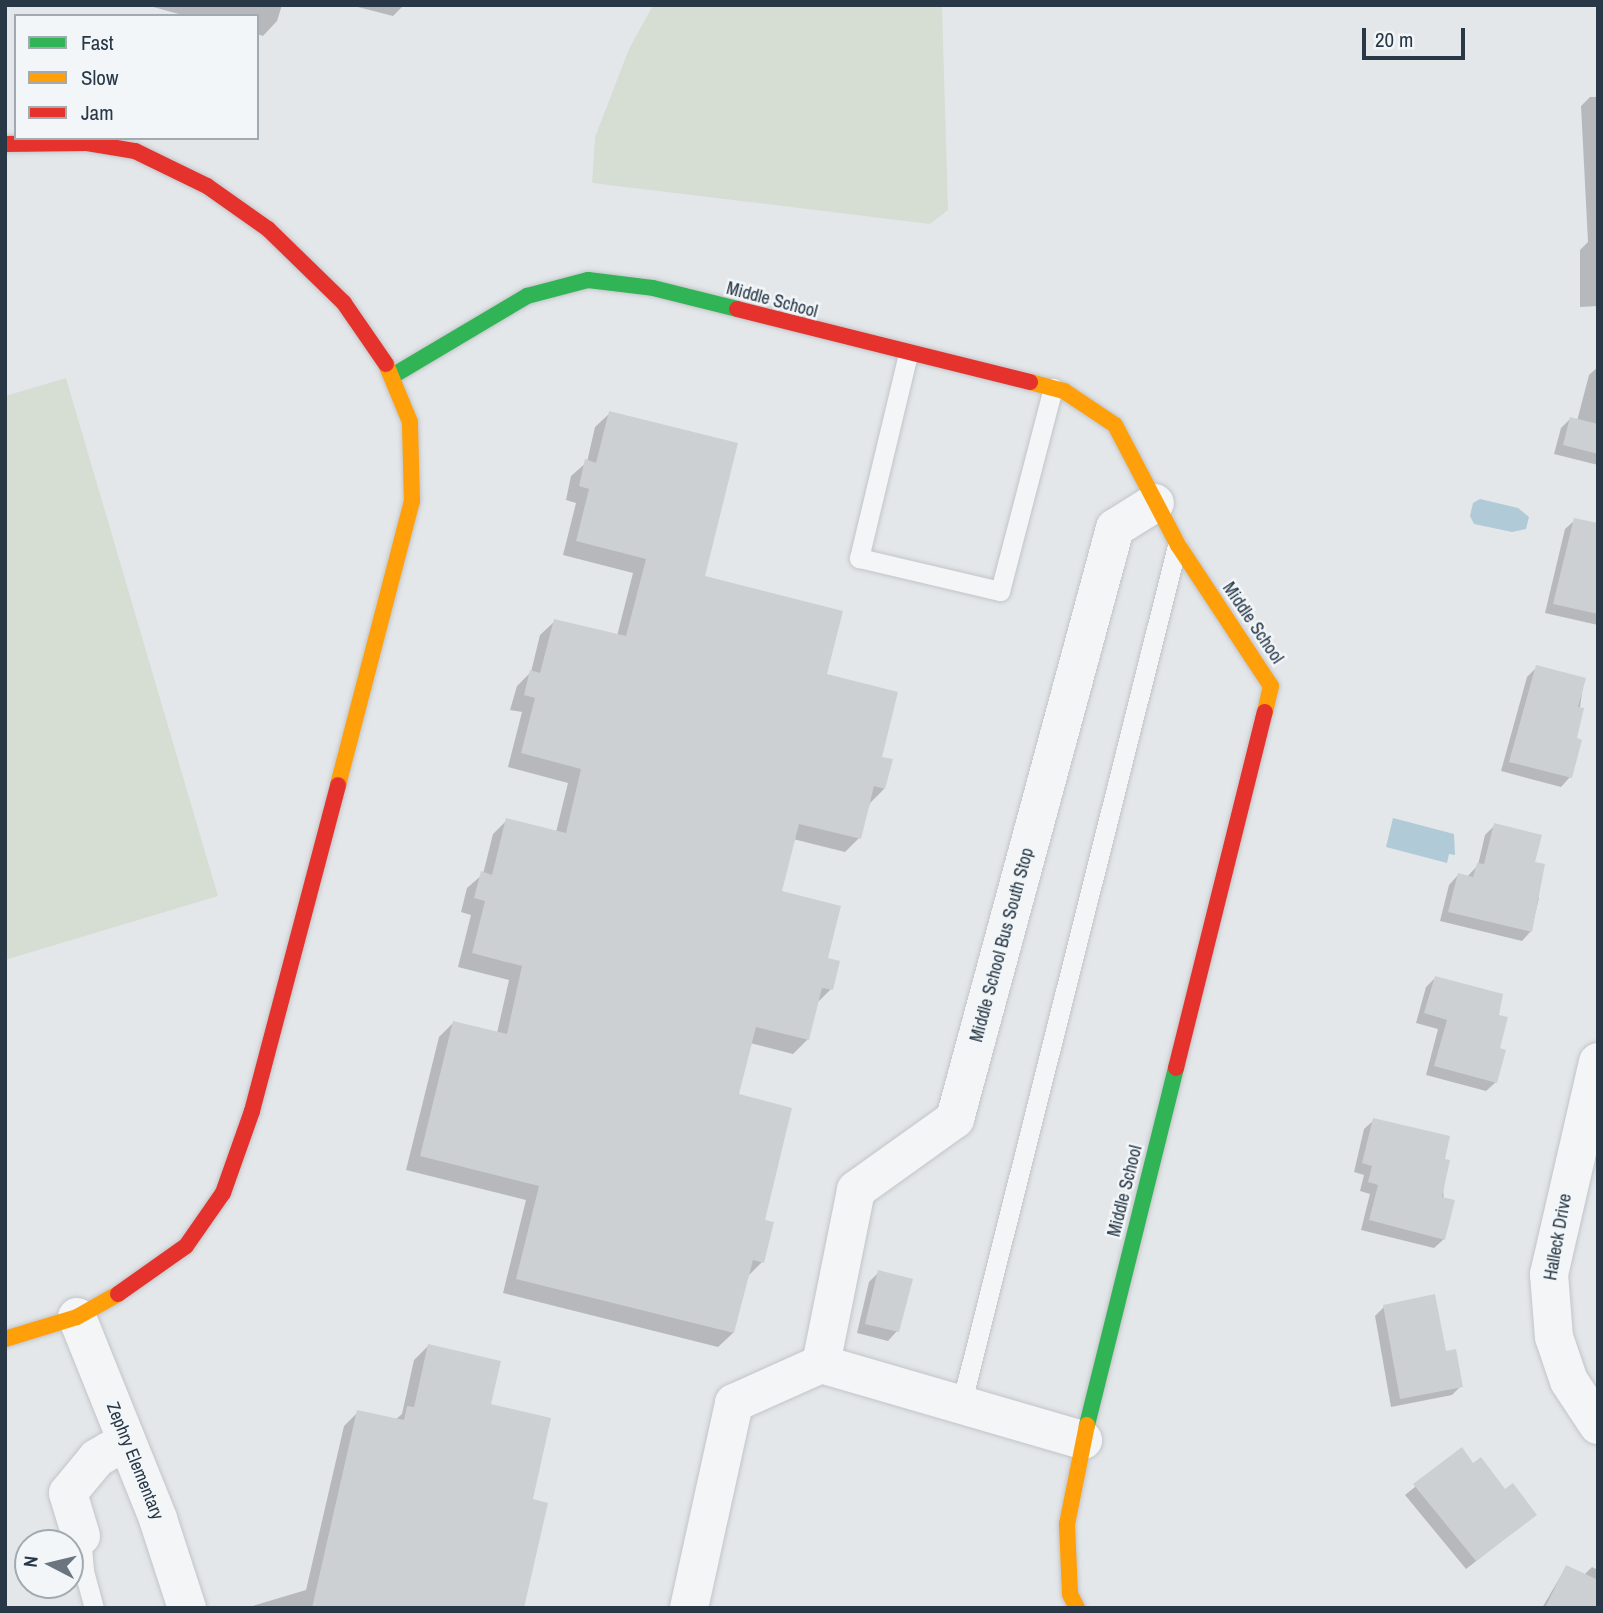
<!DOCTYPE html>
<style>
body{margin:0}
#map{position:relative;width:1603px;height:1613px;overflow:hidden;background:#e4e7ea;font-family:"Archivo Narrow",sans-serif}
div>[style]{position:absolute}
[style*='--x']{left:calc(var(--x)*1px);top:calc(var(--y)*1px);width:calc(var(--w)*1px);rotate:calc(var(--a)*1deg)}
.green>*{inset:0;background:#d6ded4}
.water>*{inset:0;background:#b0cad7}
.shadow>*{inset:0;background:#0003}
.building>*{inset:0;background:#cdd0d2}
.roads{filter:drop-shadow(0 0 2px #c2c5c8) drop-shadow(0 0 2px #c2c5c8)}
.lane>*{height:19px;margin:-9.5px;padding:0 9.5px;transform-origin:9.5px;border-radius:9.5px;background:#f3f5f6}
.street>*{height:38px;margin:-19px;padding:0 19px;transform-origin:19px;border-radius:19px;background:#f3f5f6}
.fast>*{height:16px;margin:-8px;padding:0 8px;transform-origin:8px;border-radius:8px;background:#30b455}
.slow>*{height:16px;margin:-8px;padding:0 8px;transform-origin:8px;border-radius:8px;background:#ff9f0a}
.jam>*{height:16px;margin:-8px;padding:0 8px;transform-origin:8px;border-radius:8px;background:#e5322d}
span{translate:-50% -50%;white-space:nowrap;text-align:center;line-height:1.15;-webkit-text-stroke:5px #f2f6f9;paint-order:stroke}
.street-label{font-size:18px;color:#283846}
.frame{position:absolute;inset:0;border:7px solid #283846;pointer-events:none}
.legend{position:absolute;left:14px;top:14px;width:245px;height:126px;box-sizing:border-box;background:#f2f6f9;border:2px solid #a1aab1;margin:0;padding:9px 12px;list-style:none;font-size:21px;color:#283846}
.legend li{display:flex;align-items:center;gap:14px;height:35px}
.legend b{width:35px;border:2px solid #a1aab1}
.north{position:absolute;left:14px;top:1529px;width:70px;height:70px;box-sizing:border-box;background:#f2f6f9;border:2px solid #a1aab1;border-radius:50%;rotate:277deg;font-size:19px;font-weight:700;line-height:28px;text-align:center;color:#283846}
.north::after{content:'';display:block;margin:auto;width:24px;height:32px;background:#6a757f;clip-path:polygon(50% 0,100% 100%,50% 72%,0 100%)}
.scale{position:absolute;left:1362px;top:28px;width:103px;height:32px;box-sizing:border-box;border:4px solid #283846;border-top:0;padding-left:9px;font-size:21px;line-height:24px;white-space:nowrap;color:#283846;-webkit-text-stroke:5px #f2f6f9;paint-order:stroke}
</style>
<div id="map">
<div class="green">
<div style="clip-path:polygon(653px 5px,942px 5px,948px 210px,930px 224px,592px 183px,595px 137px,629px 49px)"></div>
<div style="clip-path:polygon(66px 378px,218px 896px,5px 960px,5px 396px)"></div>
</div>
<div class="water">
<div style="clip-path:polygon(1480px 499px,1518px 508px,1529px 517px,1526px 529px,1512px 532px,1474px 524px,1470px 516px,1473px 503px)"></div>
<div style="clip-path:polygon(1393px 818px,1454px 834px,1455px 855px,1449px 854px,1447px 863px,1386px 847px)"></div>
</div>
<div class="shadow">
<div style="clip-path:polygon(146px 5px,282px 5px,277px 21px,263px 36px,257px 34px,257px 16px,186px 16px)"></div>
<div style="clip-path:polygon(350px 5px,404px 5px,393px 16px)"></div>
<div style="clip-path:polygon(1590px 97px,1598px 97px,1598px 306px,1580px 307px,1580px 250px,1588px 242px,1581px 106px)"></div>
<div style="clip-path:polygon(1598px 367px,1598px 465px,1554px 454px,1561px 428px,1570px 419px,1577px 421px,1589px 375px)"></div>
<div style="clip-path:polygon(610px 413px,702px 578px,825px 675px,880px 758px,884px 789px,870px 803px,859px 838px,845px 852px,793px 839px,780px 892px,826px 959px,831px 989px,816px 1004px,808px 1039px,793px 1054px,750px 1043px,737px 1096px,762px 1221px,762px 1262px,748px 1276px,733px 1333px,718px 1347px,503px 1293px,526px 1200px,406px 1170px,439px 1037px,453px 1023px,497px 1033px,509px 980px,458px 967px,471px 915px,461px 912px,467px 888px,483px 874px,493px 834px,507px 820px,556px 832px,568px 783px,508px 767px,522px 712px,510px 710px,517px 686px,531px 672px,540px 635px,555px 621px,617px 636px,633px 573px,563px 555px,576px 503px,566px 500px,571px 476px,587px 462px,595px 427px)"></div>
<div style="clip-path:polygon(1575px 520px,1598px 525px,1598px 625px,1545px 613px,1565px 529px)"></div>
<div style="clip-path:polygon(1537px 667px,1584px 679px,1570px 777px,1561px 787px,1501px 771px,1527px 677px)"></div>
<div style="clip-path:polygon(1495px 825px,1539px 898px,1531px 931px,1522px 941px,1440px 921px,1449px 885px,1458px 875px,1467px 877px,1478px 865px,1485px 835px)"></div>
<div style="clip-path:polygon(1435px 978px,1497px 1016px,1496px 1082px,1486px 1091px,1426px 1075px,1438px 1029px,1416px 1023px,1426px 987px)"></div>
<div style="clip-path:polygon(1374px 1120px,1443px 1161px,1444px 1239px,1434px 1248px,1361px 1230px,1370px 1194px,1360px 1191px,1364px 1175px,1354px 1172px,1364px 1129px)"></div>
<div style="clip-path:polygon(879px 1272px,897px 1331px,888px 1341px,857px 1333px,869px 1282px)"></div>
<div style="clip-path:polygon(1384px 1307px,1444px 1353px,1461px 1386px,1452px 1395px,1391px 1407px,1375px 1316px)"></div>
<div style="clip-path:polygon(428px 1346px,489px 1405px,530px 1500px,522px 1608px,246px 1608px,306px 1590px,344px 1426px,358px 1412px,395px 1420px,402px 1414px,414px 1360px)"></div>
<div style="clip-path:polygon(1461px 1450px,1473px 1465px,1535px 1515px,1466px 1569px,1405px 1495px)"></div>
<div style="clip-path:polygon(1566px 1567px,1584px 1575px,1592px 1567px,1598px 1570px,1598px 1608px,1542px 1608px)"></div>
</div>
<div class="building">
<div style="clip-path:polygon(609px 411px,738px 443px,705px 576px,843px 611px,827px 674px,898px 692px,882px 757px,893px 759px,885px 789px,874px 786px,861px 839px,799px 824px,782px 891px,841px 906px,828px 958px,840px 961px,833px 990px,822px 988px,809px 1040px,756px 1027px,739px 1094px,792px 1108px,765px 1220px,774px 1222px,764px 1263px,753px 1260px,734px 1333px,516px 1279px,539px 1186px,420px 1156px,453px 1021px,507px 1034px,522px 966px,472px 953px,485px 901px,474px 898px,481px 871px,492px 875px,506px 818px,566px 833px,581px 769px,521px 753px,535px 698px,524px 695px,530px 670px,540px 673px,554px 619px,626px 636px,646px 559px,576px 541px,589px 489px,579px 486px,585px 459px,596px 463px)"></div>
<div style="clip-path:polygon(1570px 417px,1598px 424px,1598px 454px,1563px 445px)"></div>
<div style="clip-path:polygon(1574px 518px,1598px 523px,1598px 614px,1553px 604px)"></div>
<div style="clip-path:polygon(1536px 665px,1586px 678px,1578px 707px,1584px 708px,1577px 738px,1582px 740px,1572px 778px,1509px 762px)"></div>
<div style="clip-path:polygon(1494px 823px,1542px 835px,1535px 862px,1545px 864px,1532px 932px,1448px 912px,1458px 873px,1473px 877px,1477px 863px,1484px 864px)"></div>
<div style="clip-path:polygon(1435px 976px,1503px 994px,1499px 1015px,1508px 1017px,1500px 1048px,1506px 1050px,1497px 1083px,1434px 1066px,1447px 1020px,1424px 1013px)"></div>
<div style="clip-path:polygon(1373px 1118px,1450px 1136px,1445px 1159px,1450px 1160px,1442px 1197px,1455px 1200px,1445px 1240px,1369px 1220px,1378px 1185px,1368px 1182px,1372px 1166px,1362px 1163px)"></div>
<div style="clip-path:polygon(878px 1270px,913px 1279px,899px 1332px,865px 1324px)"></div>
<div style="clip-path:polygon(1435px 1294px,1446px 1351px,1456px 1349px,1463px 1387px,1400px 1399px,1383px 1305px)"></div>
<div style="clip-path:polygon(428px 1344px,501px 1361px,491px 1404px,551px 1418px,533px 1499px,548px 1503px,524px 1608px,312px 1608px,357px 1410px,404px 1420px,407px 1406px,414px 1407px)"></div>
<div style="clip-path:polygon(1462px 1447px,1473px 1463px,1481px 1457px,1505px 1489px,1513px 1483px,1537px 1515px,1476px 1561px,1413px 1484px)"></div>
<div style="clip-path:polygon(1566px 1565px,1598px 1580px,1598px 1608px,1545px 1608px)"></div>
</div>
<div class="roads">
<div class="lane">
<div style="--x:908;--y:354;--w:210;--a:103.5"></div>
<div style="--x:859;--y:558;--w:145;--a:13.2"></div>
<div style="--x:1000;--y:591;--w:210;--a:-75.4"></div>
<div style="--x:961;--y:1405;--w:886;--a:-75.89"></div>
<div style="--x:81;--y:1536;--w:35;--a:85"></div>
<div style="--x:84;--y:1571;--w:38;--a:75"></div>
</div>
<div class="street">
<div style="--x:1598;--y:1062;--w:218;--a:103"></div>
<div style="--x:1549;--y:1274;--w:63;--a:85.5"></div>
<div style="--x:1554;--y:1337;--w:46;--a:71.2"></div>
<div style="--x:1569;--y:1381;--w:53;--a:56.6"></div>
<div style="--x:77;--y:1317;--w:218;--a:68.1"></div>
<div style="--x:158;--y:1519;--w:94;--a:72"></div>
<div style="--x:821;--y:1364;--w:177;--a:-78.6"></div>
<div style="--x:856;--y:1190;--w:122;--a:-35.6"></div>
<div style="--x:955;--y:1119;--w:612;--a:-74.85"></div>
<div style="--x:1115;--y:528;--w:47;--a:-32"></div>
<div style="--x:81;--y:1536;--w:45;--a:-106.8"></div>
<div style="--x:68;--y:1493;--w:45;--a:-50.4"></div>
<div style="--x:97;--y:1458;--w:34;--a:-30"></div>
<div style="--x:689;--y:1608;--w:210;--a:-77.6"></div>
<div style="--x:734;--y:1403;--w:95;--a:-24.1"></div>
<div style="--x:821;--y:1364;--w:273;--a:16.2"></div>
</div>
<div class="fast">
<div style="--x:394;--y:375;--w:155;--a:-30.7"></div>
<div style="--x:527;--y:296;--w:63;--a:-14.7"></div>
<div style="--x:588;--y:280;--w:65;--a:7"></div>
<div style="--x:653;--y:288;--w:87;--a:14"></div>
<div style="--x:1087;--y:1425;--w:368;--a:-76"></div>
</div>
<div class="slow">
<div style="--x:1030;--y:382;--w:35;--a:15"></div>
<div style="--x:1064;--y:391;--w:61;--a:33.7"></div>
<div style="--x:1115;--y:425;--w:136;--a:62.3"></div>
<div style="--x:1178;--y:545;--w:169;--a:56.6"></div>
<div style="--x:1271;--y:686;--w:27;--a:103"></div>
<div style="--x:338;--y:785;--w:293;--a:-75.4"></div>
<div style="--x:412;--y:501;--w:79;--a:-91.5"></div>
<div style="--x:410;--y:422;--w:63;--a:-112.5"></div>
<div style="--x:5;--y:1339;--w:75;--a:-17"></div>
<div style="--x:77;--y:1317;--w:47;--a:-29.3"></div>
<div style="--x:1077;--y:1608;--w:16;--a:-117"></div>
<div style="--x:1070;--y:1594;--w:70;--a:-92.5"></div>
<div style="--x:1067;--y:1524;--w:101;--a:-78.6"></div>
</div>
<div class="jam">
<div style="--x:5;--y:144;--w:82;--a:-0.7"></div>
<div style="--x:87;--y:143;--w:49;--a:9.5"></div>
<div style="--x:135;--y:151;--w:80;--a:25.9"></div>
<div style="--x:207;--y:186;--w:75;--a:35.2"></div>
<div style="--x:268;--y:229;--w:106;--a:44.2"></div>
<div style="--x:344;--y:303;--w:74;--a:55.5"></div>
<div style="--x:737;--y:309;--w:302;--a:14"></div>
<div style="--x:1176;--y:1068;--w:367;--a:-76"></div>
<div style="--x:118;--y:1294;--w:83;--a:-35.2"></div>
<div style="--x:186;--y:1246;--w:65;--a:-55.1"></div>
<div style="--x:223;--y:1193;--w:87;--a:-70.5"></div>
<div style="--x:252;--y:1111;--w:337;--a:-75.2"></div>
</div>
</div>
<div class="street-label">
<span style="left:772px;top:300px;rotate:15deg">Middle School</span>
<span style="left:1253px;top:623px;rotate:56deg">Middle School</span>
<span style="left:1002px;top:945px;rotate:-75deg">Middle School Bus South Stop</span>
<span style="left:1125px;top:1191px;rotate:-76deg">Middle School</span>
<span style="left:1558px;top:1237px;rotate:-80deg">Halleck Drive</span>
<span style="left:135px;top:1461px;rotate:68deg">Zephry Elementary</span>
</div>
<div class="frame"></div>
<ul class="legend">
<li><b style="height:9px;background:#30b455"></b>Fast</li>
<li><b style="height:9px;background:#ff9f0a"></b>Slow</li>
<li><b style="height:9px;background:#e5322d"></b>Jam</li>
</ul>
<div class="north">N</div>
<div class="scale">20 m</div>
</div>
